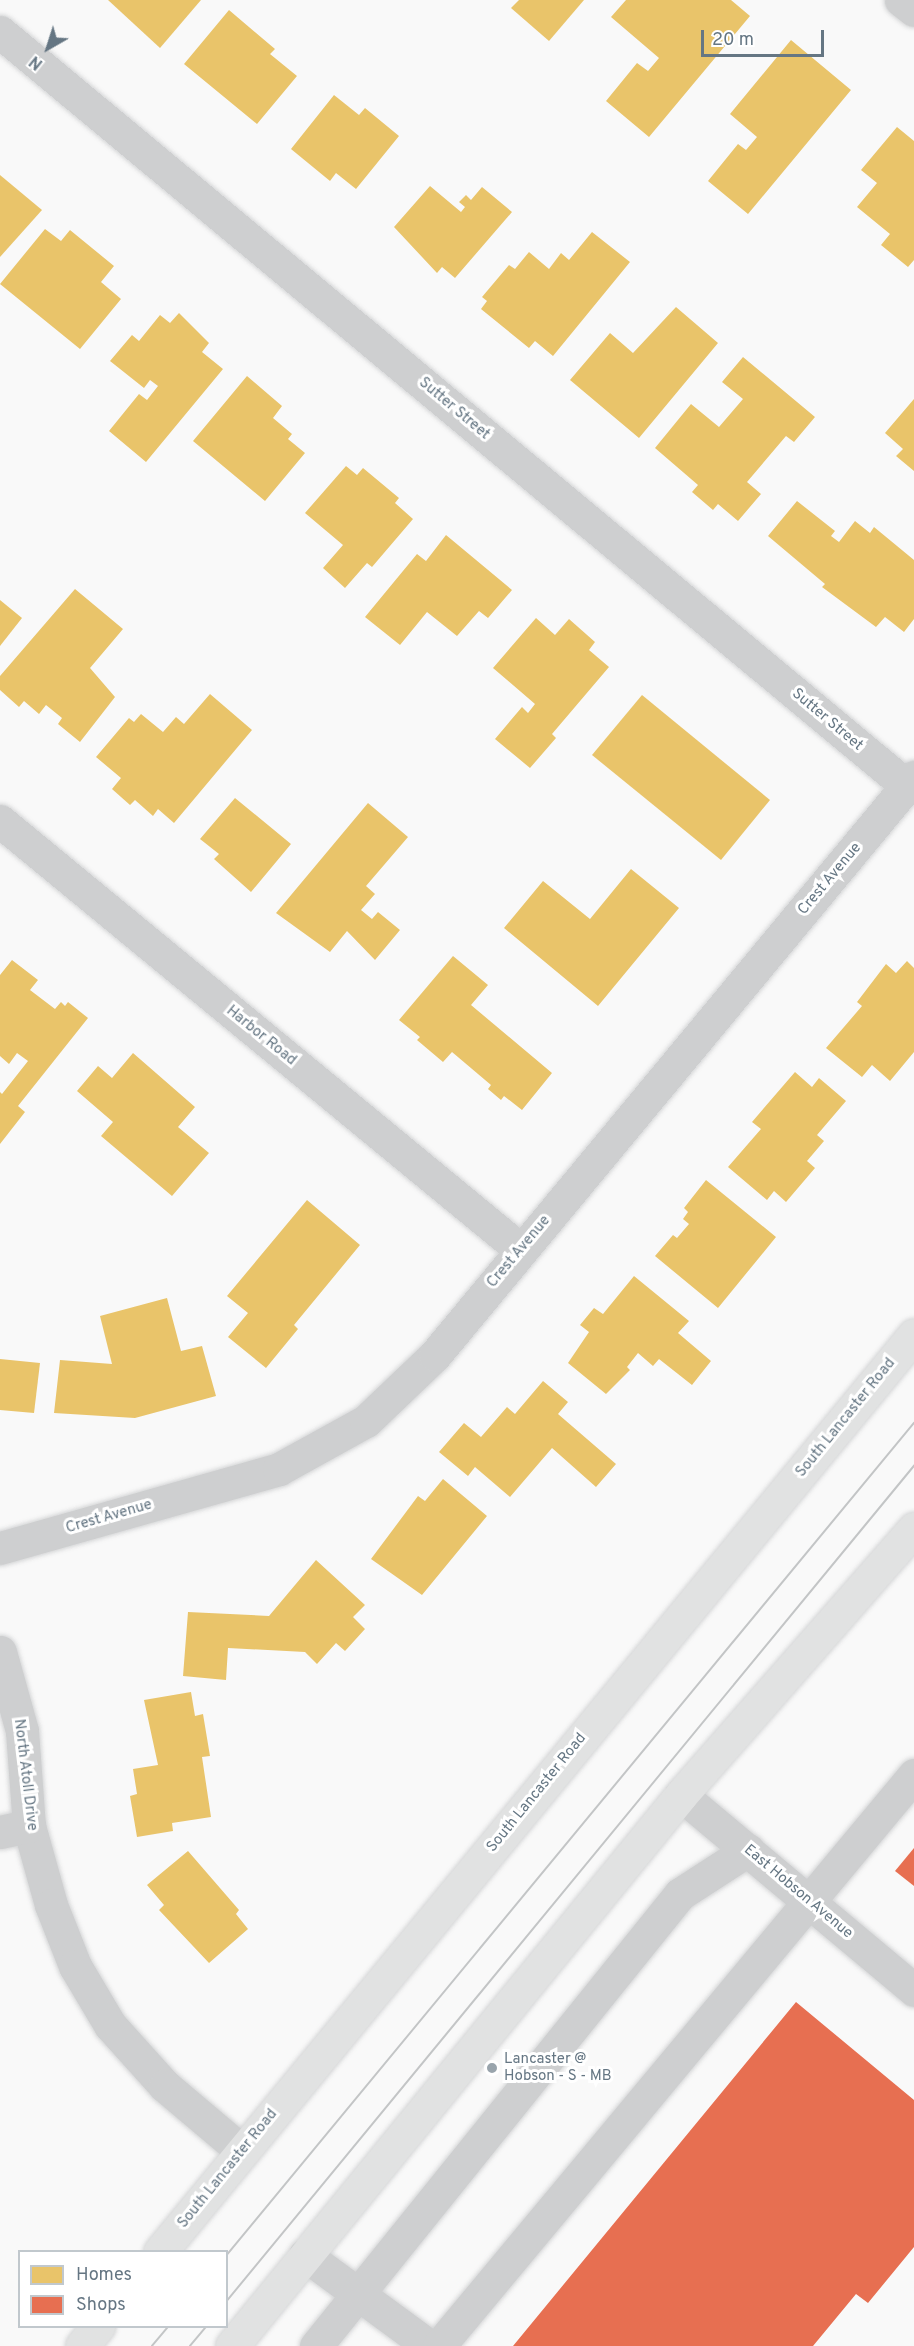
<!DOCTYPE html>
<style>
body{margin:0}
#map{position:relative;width:914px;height:2346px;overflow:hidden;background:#f9f9f9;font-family:Overpass,sans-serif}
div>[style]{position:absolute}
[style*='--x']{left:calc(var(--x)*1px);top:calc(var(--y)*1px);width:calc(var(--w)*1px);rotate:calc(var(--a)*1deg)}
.homes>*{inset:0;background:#e9c46a}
.shops>*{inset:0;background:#e76f51}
.roads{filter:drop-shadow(0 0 2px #d5d6d7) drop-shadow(0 0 2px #d5d6d7)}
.minor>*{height:33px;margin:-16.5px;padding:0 16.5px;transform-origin:16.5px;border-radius:16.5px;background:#cecfd0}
.major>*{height:33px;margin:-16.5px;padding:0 16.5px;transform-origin:16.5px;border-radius:16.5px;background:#e1e2e2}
.tram>*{height:1.5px;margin:-0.75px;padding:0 0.75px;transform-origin:0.75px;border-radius:0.75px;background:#c3c5c6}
.dots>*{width:16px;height:16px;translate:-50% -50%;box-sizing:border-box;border:3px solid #fff;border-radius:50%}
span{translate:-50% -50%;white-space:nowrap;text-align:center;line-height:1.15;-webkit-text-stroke:6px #fff;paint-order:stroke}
.street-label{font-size:15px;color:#657683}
.poi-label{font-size:15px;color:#657683}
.left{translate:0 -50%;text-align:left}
.legend{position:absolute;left:18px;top:2250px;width:210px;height:78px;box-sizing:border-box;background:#fff;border:2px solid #c1c8cd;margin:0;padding:8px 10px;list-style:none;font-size:18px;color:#657683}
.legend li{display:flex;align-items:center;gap:12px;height:30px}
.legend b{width:30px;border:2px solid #c1c8cd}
.north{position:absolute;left:18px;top:18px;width:60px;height:60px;-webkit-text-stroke:4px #fff;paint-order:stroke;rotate:219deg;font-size:16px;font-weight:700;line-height:24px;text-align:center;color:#657683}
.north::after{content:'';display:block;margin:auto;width:21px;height:27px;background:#657683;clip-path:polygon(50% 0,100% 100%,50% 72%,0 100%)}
.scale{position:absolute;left:701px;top:30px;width:123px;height:27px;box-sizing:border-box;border:3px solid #657683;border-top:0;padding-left:8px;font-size:18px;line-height:21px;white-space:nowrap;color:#657683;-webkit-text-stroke:4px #fff;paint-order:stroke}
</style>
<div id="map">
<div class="homes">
<div style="clip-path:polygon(108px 0,201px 0,160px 48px)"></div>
<div style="clip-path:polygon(519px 0,584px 0,549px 41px,511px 8px)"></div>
<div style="clip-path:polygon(626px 0,731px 0,750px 16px,649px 137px,606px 101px,637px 63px,648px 71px,659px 58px,611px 17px)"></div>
<div style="clip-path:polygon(229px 10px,275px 49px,270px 54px,297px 76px,257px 124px,184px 64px)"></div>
<div style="clip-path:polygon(791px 40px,851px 90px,748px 214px,708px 181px,738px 144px,746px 150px,757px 137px,730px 114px)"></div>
<div style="clip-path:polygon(334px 95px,359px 115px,365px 108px,399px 136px,356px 189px,336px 173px,330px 181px,291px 149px)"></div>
<div style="clip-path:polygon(897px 127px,914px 141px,914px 260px,908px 267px,881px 245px,890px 234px,857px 207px,877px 183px,861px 170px)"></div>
<div style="clip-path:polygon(0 175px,42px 210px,0 257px)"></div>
<div style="clip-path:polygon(430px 186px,461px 212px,465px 207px,459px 202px,466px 195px,471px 200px,482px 187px,512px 212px,455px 278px,442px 267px,437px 273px,394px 227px)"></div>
<div style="clip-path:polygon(45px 229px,61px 241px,70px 230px,114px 266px,101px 282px,121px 299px,80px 349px,0 284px)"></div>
<div style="clip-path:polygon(592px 232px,630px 262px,553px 356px,535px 341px,529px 348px,481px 309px,487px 301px,482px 297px,509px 265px,515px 269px,529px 252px,549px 269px,561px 253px,569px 260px)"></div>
<div style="clip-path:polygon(676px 307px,718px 343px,639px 438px,570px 380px,610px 333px,633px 353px)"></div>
<div style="clip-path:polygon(179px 313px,209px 343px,202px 352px,223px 369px,146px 462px,109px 431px,139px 394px,147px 400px,158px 386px,150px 380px,144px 388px,110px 361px,132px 335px,139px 341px,160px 315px,170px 323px)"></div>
<div style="clip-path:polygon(743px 357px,815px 417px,794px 442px,786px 436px,747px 482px,761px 494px,738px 521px,718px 504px,713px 510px,692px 492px,698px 485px,655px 448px,691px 404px,719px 427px,743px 399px,722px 382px)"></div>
<div style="clip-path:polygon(247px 376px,282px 406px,273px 418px,292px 434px,288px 439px,305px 453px,265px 501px,193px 441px)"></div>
<div style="clip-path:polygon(914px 399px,914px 471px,896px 456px,903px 449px,885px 433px)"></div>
<div style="clip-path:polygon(346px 466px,357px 475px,363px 468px,399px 498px,395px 503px,413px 519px,372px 567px,367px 563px,345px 588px,323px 568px,343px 545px,305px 513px)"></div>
<div style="clip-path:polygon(797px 501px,835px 531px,831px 536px,839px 542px,855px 521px,870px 533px,874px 527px,914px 560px,914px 619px,904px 632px,885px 617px,876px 627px,822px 587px,825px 584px,768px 536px)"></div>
<div style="clip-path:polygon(446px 535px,512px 590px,488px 618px,479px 611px,457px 636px,427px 612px,400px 645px,365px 617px,417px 554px,426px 561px)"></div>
<div style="clip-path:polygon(75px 589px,123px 629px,90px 668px,115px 697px,80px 742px,58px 724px,62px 718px,46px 705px,39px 714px,24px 701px,19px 707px,0 690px,0 676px)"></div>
<div style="clip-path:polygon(0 600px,22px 618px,0 646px)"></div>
<div style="clip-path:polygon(536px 618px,555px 635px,569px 619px,595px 642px,589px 650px,609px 667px,552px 734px,556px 738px,530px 768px,495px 739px,522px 707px,528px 713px,535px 704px,493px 668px)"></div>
<div style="clip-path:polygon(210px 694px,252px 730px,174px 823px,158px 809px,153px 816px,135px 800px,130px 805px,112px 789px,121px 778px,96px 757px,129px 718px,134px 722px,141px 714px,163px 732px,176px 717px,184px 724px)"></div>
<div style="clip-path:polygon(642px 695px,770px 800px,721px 860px,592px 755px)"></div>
<div style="clip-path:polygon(235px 798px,291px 844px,251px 892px,214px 859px,219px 854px,200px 839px)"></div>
<div style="clip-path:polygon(368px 803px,408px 837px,366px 886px,375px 894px,361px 910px,372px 919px,378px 912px,400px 930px,375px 960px,347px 931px,330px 952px,276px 913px)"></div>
<div style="clip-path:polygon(631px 869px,679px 908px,598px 1006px,504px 928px,543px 881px,590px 919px)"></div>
<div style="clip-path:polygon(453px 956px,488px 985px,471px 1005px,552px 1073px,522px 1110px,504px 1096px,501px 1100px,488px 1089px,491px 1085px,452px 1052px,443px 1062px,417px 1040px,420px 1037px,399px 1020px)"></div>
<div style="clip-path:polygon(12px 960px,38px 980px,30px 990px,55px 1009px,61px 1002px,65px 1006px,68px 1002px,88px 1018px,18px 1106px,25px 1112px,0 1144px,0 1092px,2px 1094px,28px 1061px,17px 1053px,9px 1064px,0 1056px,0 975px)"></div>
<div style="clip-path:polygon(907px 961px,914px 968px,914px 1052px,890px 1081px,872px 1065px,862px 1077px,826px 1048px,862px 1006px,857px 1002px,886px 964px,896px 973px)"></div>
<div style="clip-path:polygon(133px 1053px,195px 1107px,178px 1127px,209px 1153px,172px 1196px,101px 1136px,113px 1122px,77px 1091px,98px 1066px,112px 1078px)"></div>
<div style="clip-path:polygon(795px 1072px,812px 1087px,819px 1078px,846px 1101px,817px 1135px,824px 1141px,807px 1161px,815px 1168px,786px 1202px,774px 1191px,767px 1200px,728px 1167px,761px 1129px,752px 1122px)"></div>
<div style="clip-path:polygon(706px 1180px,776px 1237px,718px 1308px,655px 1256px,673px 1235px,677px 1238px,689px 1224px,683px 1219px,688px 1212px,684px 1208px)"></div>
<div style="clip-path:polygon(307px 1200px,360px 1245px,294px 1325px,298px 1329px,266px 1368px,228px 1337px,248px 1313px,227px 1296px)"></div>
<div style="clip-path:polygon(634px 1276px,689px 1321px,678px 1333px,711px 1361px,692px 1385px,659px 1359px,653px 1366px,638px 1353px,627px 1367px,630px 1370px,606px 1394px,568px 1363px,589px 1332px,580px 1325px,594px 1308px,603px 1314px)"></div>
<div style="clip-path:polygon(167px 1298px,181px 1351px,202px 1346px,216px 1396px,135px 1418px,54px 1413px,60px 1360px,112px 1364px,100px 1316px)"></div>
<div style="clip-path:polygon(0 1359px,40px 1363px,34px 1413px,0 1410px)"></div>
<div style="clip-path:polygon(543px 1381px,568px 1402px,558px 1414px,616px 1464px,596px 1487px,552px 1448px,510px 1497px,475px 1467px,468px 1476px,439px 1452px,464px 1423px,481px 1437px,507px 1407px,515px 1414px)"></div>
<div style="clip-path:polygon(443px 1479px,487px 1516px,422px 1595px,371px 1559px,418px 1496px,425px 1501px)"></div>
<div style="clip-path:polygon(316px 1560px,365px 1605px,353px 1617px,365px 1629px,345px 1651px,336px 1643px,317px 1664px,305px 1652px,228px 1648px,226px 1680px,183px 1676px,188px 1612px,269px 1616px)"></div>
<div style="clip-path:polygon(191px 1692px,195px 1716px,203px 1714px,210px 1756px,202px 1757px,211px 1817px,172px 1823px,173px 1831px,137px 1837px,130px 1796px,137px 1794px,133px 1769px,158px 1765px,144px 1700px)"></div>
<div style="clip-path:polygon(188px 1851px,239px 1910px,236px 1914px,248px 1929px,209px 1963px,159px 1910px,164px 1905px,147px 1885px)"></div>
</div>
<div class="shops">
<div style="clip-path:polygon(914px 1848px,914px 1886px,895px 1871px)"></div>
<div style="clip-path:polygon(796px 2002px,914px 2100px,914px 2247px,868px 2303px,856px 2294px,813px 2346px,513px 2346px)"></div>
</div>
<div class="roads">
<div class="minor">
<div style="--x:901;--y:0;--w:16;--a:38"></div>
<div style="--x:0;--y:32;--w:1179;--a:39.74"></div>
<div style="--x:0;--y:821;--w:675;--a:39.47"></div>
<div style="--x:0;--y:1548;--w:290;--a:-15.8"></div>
<div style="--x:279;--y:1469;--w:99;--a:-28.9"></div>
<div style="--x:366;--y:1421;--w:95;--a:-43.7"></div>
<div style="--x:435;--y:1355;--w:751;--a:-50.35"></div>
<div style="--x:0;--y:1652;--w:82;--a:74.4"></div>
<div style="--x:22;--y:1731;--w:95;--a:85.8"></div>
<div style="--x:29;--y:1826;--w:82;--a:74.4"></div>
<div style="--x:51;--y:1905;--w:66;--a:68.5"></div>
<div style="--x:75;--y:1966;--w:69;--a:59.3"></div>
<div style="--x:110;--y:2025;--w:82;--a:48"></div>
<div style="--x:165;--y:2086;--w:101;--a:40.2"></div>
<div style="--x:681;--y:1795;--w:304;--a:39.9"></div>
<div style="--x:0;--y:1832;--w:30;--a:-12"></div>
<div style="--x:305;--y:2255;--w:154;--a:36.3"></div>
<div style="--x:316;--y:2346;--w:580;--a:-51.16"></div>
<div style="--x:680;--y:1894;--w:81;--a:-32.9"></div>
<div style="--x:439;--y:2346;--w:743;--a:-50.24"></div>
</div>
<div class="major">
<div style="--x:160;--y:2252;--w:1187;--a:-50.57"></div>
<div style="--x:82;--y:2346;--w:26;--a:-51"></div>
<div style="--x:232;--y:2346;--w:711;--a:-50.82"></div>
<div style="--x:681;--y:1795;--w:354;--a:-48.8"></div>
</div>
</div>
<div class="tram">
<div style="--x:226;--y:2256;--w:1080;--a:-50.45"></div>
<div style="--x:226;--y:2302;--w:1083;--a:-50.55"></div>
<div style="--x:152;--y:2346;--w:26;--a:-50"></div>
<div style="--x:190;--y:2346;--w:26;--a:-50"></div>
</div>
<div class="dots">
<div style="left:492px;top:2068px;background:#99a4ac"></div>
</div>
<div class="street-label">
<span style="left:454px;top:409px;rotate:40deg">Sutter Street</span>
<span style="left:827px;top:720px;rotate:40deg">Sutter Street</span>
<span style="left:830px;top:879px;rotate:-50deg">Crest Avenue</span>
<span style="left:261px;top:1036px;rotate:39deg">Harbor Road</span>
<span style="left:519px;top:1252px;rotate:-50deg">Crest Avenue</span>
<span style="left:846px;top:1418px;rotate:-51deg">South Lancaster Road</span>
<span style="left:109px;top:1517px;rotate:-16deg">Crest Avenue</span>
<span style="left:25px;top:1775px;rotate:83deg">North Atoll Drive</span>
<span style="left:537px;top:1793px;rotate:-51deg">South Lancaster Road</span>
<span style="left:798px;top:1892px;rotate:40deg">East Hobson Avenue</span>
<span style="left:228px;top:2169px;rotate:-51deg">South Lancaster Road</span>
</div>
<div class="poi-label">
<span class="left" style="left:504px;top:2068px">Lancaster @<br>Hobson - S - MB</span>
</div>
<ul class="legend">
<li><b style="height:16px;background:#e9c46a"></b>Homes</li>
<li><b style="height:16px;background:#e76f51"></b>Shops</li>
</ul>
<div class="north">N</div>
<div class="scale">20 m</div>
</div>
